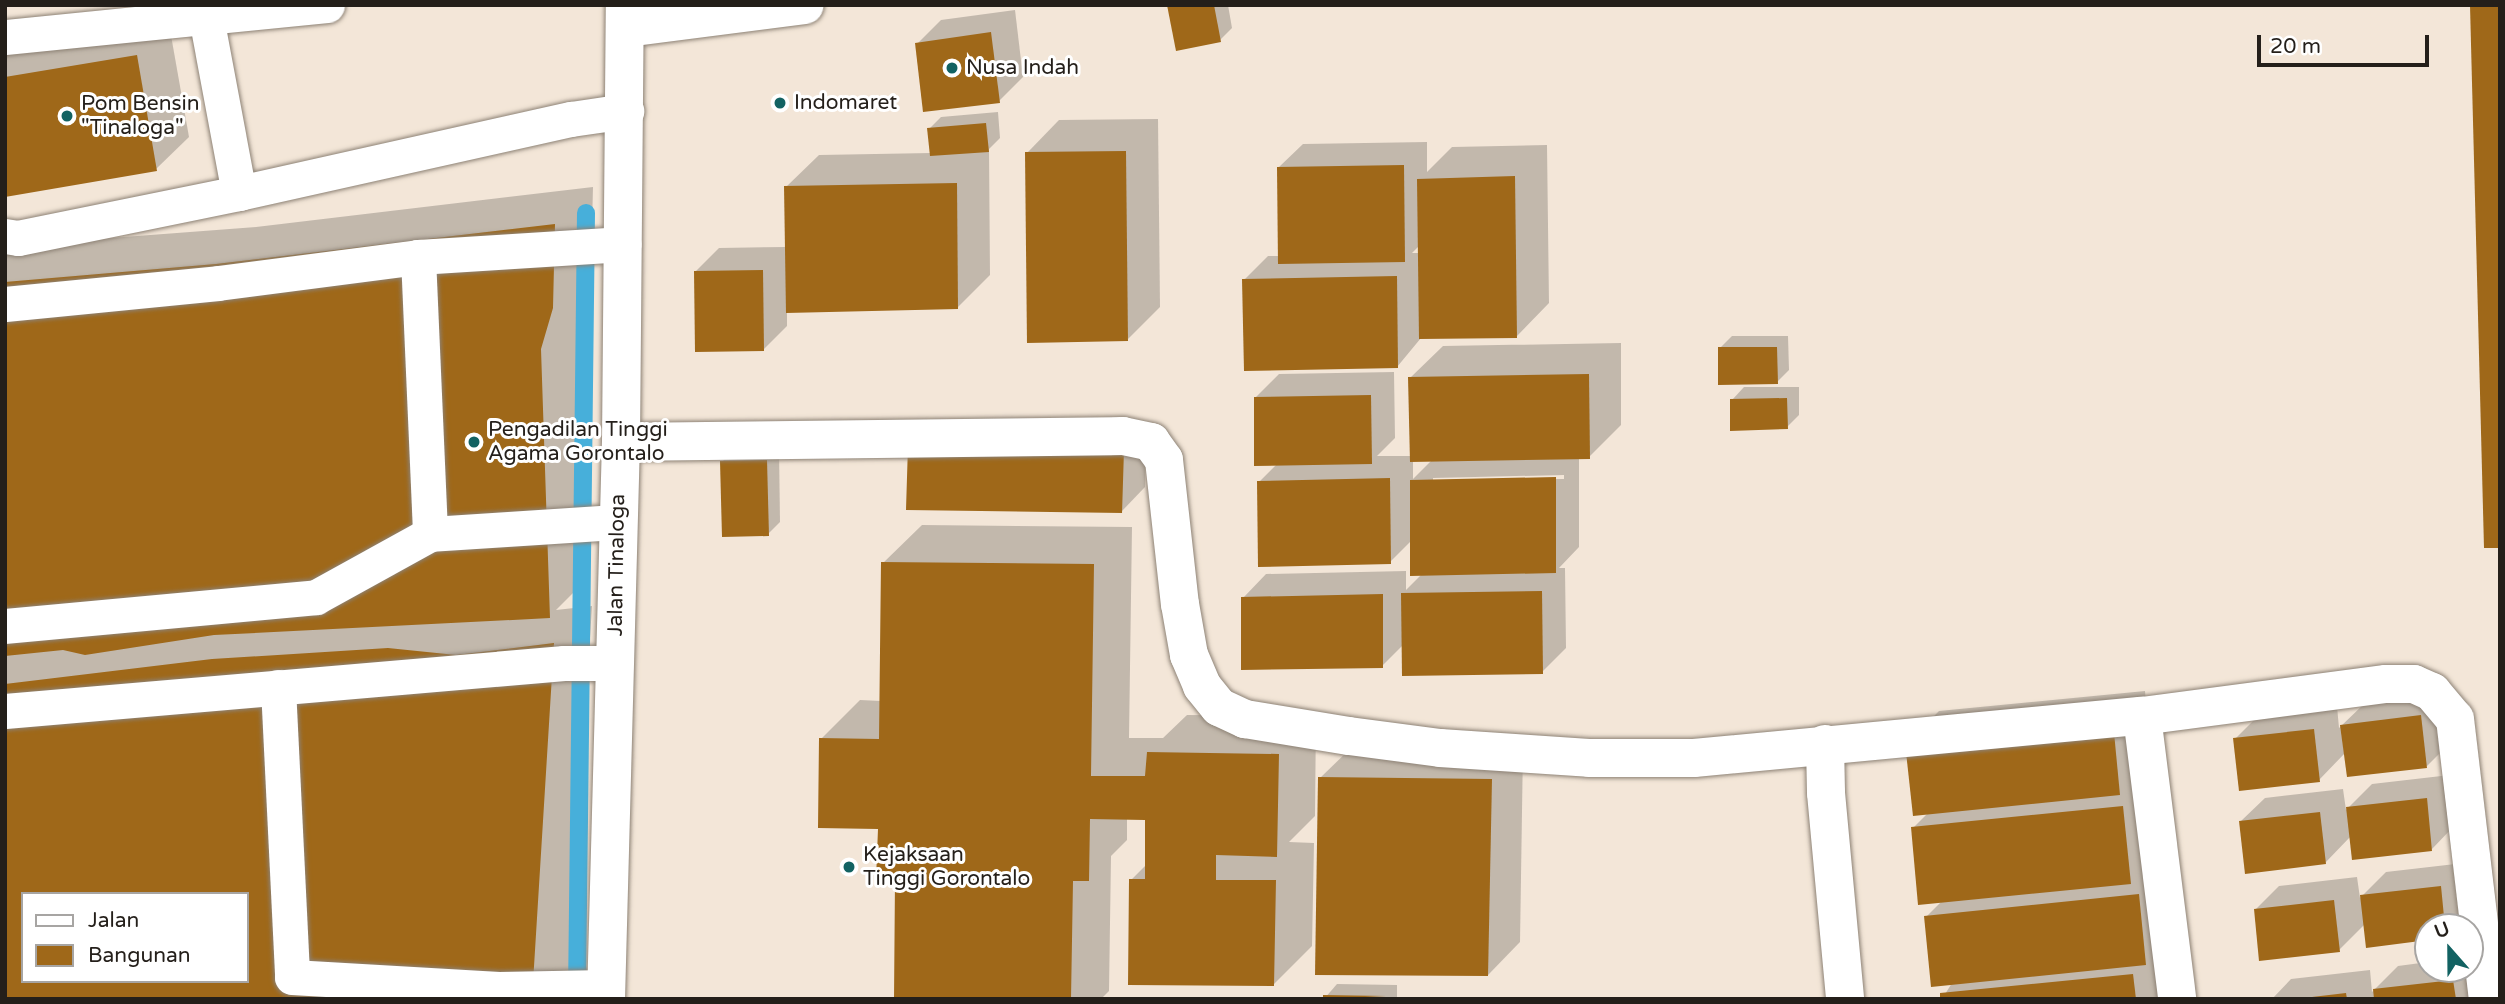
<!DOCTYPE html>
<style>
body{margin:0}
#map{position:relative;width:2505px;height:1004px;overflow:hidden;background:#f3e6d8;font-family:"Varela Round",sans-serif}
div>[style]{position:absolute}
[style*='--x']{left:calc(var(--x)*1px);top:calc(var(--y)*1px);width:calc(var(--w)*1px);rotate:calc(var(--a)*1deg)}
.shadow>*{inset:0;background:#0003}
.stream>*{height:18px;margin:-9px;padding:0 9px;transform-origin:9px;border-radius:9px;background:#47afda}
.building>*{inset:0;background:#9f6819}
.roads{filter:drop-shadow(0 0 2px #8d8275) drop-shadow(0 0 2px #8d8275)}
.lane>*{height:35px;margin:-17.5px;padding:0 17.5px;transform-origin:17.5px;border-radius:17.5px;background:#fff}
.street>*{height:38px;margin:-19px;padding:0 19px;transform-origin:19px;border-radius:19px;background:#fff}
.secondary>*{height:38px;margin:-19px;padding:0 19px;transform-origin:19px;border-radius:19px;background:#fff}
.dots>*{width:19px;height:19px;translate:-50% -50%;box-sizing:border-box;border:4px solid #fff;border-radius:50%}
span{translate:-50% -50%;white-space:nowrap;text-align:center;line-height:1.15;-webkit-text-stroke:6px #fff;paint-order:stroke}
.poi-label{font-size:21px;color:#241f1a}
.left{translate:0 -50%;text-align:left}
.street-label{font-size:21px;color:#241f1a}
.frame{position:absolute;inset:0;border:7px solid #241f1a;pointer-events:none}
.legend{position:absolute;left:21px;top:892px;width:228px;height:91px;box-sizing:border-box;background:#fff;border:2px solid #a7a5a3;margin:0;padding:9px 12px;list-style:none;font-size:21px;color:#241f1a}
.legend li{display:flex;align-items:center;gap:14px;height:35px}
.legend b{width:35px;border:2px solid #a7a5a3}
.north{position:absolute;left:2414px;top:913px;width:70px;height:70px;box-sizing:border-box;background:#fff;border:2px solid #a7a5a3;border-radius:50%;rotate:339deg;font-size:19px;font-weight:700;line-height:28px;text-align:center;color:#241f1a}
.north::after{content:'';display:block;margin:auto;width:24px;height:32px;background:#126262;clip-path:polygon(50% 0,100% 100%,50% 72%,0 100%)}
.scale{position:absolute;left:2257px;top:35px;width:172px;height:32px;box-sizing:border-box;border:4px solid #241f1a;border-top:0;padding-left:9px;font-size:21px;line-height:24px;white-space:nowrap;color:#241f1a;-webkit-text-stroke:5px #fff;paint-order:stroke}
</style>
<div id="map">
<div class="shadow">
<div style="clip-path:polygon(1169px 5px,1228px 5px,1232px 28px,1220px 40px)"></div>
<div style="clip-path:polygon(1015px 10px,1023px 77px,999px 101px,917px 44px,941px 20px)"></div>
<div style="clip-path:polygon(169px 24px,189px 137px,156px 169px,5px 195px,5px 51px)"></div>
<div style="clip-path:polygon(998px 112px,1000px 138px,989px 149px,990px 275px,957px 308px,787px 311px,787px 326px,764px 349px,695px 272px,719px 248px,787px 247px,786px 187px,819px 155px,931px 153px,929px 129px,941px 117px)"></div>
<div style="clip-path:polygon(1158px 119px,1160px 307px,1128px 339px,1027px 153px,1059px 120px)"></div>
<div style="clip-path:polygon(evenodd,1427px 142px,1427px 172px,1452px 147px,1547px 145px,1549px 303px,1517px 336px,1421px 338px,1397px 367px,1244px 280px,1268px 256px,1279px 256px,1279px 167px,1303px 144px,1427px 142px,1420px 245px,1420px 253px,1412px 253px,1420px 245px)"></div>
<div style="clip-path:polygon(evenodd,593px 187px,591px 268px,579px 309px,588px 578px,556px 610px,592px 606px,568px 991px,5px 999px,5px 246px,256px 227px,593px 187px,23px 894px,247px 894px,247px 981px,23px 981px,23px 894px)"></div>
<div style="clip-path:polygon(1732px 336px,1788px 336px,1789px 370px,1777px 382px,1720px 348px)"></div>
<div style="clip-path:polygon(evenodd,1621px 343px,1621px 425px,1589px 457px,1579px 457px,1579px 547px,1559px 568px,1565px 568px,1566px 648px,1542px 672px,1403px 645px,1382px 666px,1243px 598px,1266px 574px,1406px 571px,1406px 590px,1422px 574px,1412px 540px,1390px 562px,1259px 482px,1277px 464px,1255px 398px,1279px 374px,1394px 372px,1395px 438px,1377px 456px,1411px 456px,1410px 378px,1443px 346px,1621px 343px,1433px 459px,1413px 479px,1413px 460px,1433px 459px,1621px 343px,1564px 475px,1564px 479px,1433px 481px,1433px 478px,1564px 475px)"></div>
<div style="clip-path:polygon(1744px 387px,1799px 387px,1799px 415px,1787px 427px,1732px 400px)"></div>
<div style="clip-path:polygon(1146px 426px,1145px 487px,1122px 511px,908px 508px)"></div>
<div style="clip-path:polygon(734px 449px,779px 449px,780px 522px,768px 534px,722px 462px)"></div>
<div style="clip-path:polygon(922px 525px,1132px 527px,1129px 738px,1163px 738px,1187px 715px,1316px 716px,1315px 816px,1289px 842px,1314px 843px,1312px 946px,1274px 984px,1131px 880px,1146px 865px,1147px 819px,1127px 818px,1127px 840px,1111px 856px,1109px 991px,1101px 999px,895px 999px,897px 877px,880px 827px,821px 739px,860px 700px,881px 701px,883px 563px)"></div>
<div style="clip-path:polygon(2145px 691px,2171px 999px,1942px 999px,1952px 983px,1926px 917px,1942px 901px,1913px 828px,1929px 812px,1907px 744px,1939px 711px)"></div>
<div style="clip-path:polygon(2444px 693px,2450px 743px,2427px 766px,2345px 753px,2319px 780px,2235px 739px,2259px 715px,2337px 706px,2339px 728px,2366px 702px)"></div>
<div style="clip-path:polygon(1353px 746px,1523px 747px,1520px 942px,1488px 975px,1320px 778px)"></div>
<div style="clip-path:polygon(2450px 775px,2455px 825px,2432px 849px,2351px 836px,2325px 863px,2241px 821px,2265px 798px,2343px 789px,2346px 810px,2372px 784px)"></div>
<div style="clip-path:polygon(2464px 863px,2469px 913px,2455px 927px,2428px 927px,2428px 939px,2365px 924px,2339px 950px,2255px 910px,2279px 886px,2357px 877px,2360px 898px,2386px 872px)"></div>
<div style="clip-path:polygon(2428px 962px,2428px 969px,2470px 969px,2482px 999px,2272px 999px,2291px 979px,2370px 970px,2372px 992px,2398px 966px)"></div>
<div style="clip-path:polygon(1337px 984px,1397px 985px,1397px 999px,1324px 999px)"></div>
</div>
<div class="stream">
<div style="--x:577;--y:994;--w:781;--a:-89.34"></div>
</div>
<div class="building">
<div style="clip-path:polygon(1167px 5px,1214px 5px,1221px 42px,1176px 51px)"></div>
<div style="clip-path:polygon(2470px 5px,2500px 5px,2500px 548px,2484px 548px)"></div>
<div style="clip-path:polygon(991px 32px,1000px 103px,923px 112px,915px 43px)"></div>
<div style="clip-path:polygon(137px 55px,157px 171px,5px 197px,5px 77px)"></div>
<div style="clip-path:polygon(986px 123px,989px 152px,930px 156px,927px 128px)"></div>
<div style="clip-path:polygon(1126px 151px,1128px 341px,1027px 343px,1025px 152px)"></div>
<div style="clip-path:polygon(1404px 165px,1405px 262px,1278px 264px,1277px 167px)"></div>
<div style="clip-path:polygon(1515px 176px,1517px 338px,1419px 339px,1417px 179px)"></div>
<div style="clip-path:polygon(957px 183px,958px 309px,786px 313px,784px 186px)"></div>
<div style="clip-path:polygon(555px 224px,553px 308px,541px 349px,550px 618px,214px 635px,85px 655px,63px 650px,5px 656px,5px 282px,216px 264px)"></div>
<div style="clip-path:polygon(763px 270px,764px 351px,695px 352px,694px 271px)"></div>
<div style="clip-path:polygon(1397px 276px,1398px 368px,1244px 371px,1242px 279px)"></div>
<div style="clip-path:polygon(1718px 347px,1777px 347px,1778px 384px,1718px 385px)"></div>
<div style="clip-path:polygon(1589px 374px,1590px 459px,1410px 462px,1408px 377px)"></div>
<div style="clip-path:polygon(1371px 395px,1372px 464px,1254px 466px,1254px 397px)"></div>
<div style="clip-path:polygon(1787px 398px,1788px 429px,1730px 431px,1730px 399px)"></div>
<div style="clip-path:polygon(908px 445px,1124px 449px,1122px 513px,906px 510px)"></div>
<div style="clip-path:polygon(767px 460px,769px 536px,722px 537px,720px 461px)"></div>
<div style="clip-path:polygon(1556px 477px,1556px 573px,1410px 576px,1410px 480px)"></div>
<div style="clip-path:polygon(1390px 478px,1391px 564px,1258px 567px,1257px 481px)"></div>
<div style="clip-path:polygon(881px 562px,1094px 564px,1091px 776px,1145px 776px,1147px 752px,1279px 754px,1277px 857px,1216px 855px,1216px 880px,1276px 880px,1274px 986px,1128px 985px,1129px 879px,1145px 879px,1145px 820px,1090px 819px,1089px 881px,1073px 881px,1071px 999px,894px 999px,895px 879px,876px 879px,878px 829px,818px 828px,819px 738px,879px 739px)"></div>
<div style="clip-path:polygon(1542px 591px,1543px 674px,1402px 676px,1401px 593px)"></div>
<div style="clip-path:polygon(1383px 594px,1383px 668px,1241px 670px,1241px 597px)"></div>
<div style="clip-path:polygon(evenodd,554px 643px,532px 999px,5px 999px,5px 684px,212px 659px,388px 648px,456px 655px,554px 643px,23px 894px,247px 894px,247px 981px,23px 981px,23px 894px)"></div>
<div style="clip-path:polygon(2421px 715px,2427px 768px,2347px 777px,2340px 725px)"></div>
<div style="clip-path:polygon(2113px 722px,2120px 795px,1913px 816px,1905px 743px)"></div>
<div style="clip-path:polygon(2314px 729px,2320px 782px,2239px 791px,2233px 738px)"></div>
<div style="clip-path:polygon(1318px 777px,1492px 779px,1488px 976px,1315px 975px)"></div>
<div style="clip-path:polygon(2427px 798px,2432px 851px,2352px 860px,2346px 807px)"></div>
<div style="clip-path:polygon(2123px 806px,2131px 884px,1918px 905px,1911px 827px)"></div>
<div style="clip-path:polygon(2320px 812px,2326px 864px,2245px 874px,2239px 821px)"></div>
<div style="clip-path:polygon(2441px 886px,2445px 927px,2428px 927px,2428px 940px,2366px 948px,2360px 895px)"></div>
<div style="clip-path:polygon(2139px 894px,2146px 965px,1931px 987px,1924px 916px)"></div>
<div style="clip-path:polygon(2334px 900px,2340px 952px,2259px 961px,2254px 909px)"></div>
<div style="clip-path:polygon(2133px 974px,2136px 999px,1940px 999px,1940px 993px)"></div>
<div style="clip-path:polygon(2453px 980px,2456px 999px,2374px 999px,2373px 989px)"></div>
<div style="clip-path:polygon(2346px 993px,2347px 999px,2312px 999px,2312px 997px)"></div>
<div style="clip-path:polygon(1323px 995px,1386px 996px,1323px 999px)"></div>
</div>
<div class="roads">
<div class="lane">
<div style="--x:327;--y:5;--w:122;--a:174.3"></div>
<div style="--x:206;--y:17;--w:179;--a:79.4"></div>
<div style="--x:239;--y:193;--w:340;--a:-12.6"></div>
<div style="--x:571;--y:119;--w:56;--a:-8.3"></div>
<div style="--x:5;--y:37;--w:202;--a:-5.7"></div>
<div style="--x:5;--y:236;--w:13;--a:9"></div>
<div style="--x:18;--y:238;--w:226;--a:-11.5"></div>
<div style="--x:418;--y:257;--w:206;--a:-3.6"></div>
<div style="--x:5;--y:304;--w:214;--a:-5.6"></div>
<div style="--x:218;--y:283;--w:202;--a:-7.4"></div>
<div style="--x:418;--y:257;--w:277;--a:87.5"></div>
<div style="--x:5;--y:626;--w:312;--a:-5.3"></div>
<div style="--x:316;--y:597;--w:130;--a:-28.9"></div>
<div style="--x:430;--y:534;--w:188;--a:-3.7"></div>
<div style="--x:278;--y:687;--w:290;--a:87.2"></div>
<div style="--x:292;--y:977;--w:207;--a:3.3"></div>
<div style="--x:499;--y:989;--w:107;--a:-1.1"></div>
<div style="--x:5;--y:711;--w:561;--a:-4.91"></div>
<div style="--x:564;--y:663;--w:51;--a:0"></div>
</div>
<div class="street">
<div style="--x:626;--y:28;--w:180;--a:-7.3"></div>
<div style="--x:621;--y:442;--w:502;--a:-0.68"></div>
<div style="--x:1123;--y:436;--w:29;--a:12"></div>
<div style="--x:1151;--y:442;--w:22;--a:54"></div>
<div style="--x:1164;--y:460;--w:145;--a:83.7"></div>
<div style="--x:1180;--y:604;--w:52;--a:80"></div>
<div style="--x:1189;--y:655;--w:34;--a:67"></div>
<div style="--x:1202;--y:686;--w:27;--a:51"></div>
<div style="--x:1219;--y:707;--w:29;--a:25"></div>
<div style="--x:1245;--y:719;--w:105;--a:9.3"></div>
<div style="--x:1349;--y:736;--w:92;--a:7.5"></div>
<div style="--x:1440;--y:748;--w:149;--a:3.8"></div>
<div style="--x:1589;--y:758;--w:105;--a:0"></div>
<div style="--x:1694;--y:758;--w:450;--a:-5.4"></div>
<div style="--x:2142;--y:716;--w:246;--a:-7.5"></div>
<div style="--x:2386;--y:684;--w:28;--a:0"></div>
<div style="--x:2414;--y:684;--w:20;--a:24"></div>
<div style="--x:2432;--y:692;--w:35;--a:50"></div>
<div style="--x:2455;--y:719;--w:282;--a:83.3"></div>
<div style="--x:2142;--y:716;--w:285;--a:82.9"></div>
<div style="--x:1825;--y:744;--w:49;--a:88.8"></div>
<div style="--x:1826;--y:793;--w:207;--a:84.7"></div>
</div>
<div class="secondary">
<div style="--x:606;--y:999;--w:557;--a:-88.46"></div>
<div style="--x:621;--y:442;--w:437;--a:-89.5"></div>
</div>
</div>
<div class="dots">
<div style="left:952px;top:68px;background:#126262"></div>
<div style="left:780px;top:103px;background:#126262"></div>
<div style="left:67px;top:116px;background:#126262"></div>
<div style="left:474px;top:442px;background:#126262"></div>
<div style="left:849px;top:867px;background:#126262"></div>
</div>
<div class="poi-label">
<span class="left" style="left:966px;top:68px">Nusa Indah</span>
<span class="left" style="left:794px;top:103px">Indomaret</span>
<span class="left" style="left:81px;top:116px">Pom Bensin<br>"Tinaloga"</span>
<span class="left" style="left:488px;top:442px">Pengadilan Tinggi<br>Agama Gorontalo</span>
<span class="left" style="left:863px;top:867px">Kejaksaan<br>Tinggi Gorontalo</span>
</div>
<div class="street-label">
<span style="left:617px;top:565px;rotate:-89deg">Jalan Tinaloga</span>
</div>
<div class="frame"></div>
<ul class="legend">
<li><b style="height:9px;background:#fff"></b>Jalan</li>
<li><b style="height:19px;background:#9f6819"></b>Bangunan</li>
</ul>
<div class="north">U</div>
<div class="scale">20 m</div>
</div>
